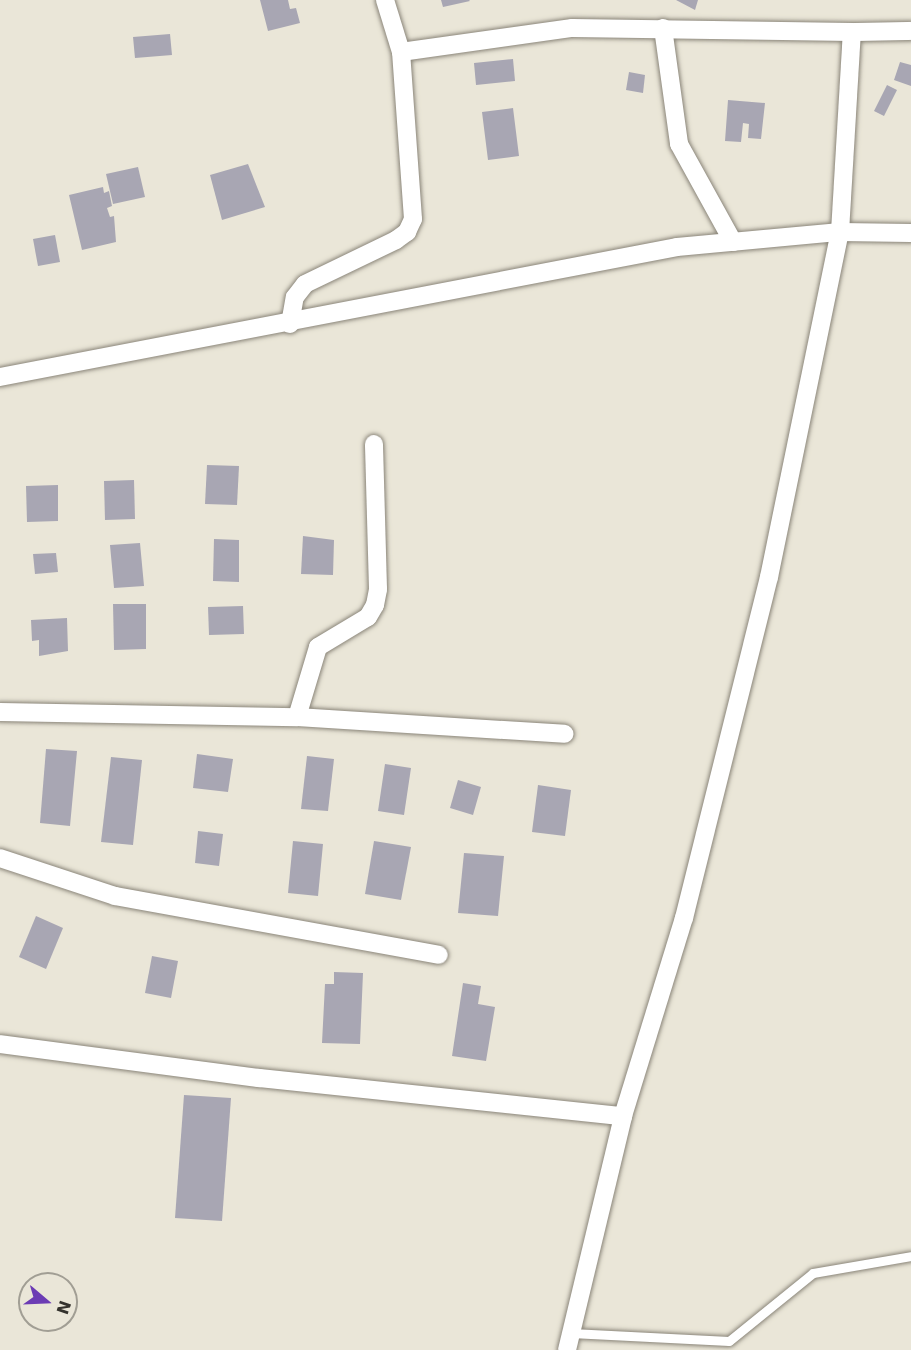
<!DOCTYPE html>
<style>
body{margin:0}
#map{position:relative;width:911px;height:1350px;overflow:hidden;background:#eae6d8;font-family:"DejaVu Sans",sans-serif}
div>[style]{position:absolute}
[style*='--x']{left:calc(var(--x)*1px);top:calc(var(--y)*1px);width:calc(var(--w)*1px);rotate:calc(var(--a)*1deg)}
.building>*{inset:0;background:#a8a6b3}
.roads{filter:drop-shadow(0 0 2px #8a8579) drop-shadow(0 0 2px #8a8579)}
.lane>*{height:9px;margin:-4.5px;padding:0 4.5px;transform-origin:4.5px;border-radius:4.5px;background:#fff}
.street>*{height:18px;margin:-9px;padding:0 9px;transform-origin:9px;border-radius:9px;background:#fff}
span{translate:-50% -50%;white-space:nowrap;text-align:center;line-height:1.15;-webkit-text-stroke:4.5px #eae6d8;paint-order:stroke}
.north{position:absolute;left:18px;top:1272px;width:60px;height:60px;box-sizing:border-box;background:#eae6d8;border:2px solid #a19e94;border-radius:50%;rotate:109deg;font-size:16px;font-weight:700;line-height:24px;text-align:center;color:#34322d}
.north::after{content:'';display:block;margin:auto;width:21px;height:27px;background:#6c3cb4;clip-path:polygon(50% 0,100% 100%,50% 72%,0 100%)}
</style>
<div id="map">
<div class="building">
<div style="clip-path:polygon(260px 0,288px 0,290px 9px,296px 8px,300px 23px,268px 31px)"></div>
<div style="clip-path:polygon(441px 0,469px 0,470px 1px,443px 7px)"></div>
<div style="clip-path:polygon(676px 0,698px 0,695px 10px)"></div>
<div style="clip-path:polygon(170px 34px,172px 55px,135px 58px,133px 37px)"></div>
<div style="clip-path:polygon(513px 59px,515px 81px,476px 85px,474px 63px)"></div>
<div style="clip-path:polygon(900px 62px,911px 65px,911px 86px,894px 80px)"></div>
<div style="clip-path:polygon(629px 72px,645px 75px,643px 93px,626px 90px)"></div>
<div style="clip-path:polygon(887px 85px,897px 90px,884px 116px,874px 111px)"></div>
<div style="clip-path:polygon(728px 100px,765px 103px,761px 139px,748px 138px,749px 124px,743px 123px,741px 142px,725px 141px)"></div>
<div style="clip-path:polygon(513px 108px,519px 156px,488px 160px,482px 112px)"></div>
<div style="clip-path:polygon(248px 164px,265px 207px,222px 220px,210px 175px)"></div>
<div style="clip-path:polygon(138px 167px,145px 197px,113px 204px,106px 174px)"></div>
<div style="clip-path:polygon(103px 187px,104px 193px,109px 191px,112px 206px,107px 208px,110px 217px,114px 216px,116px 242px,82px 250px,69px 195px)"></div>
<div style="clip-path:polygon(55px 235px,60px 262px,38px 266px,33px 239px)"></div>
<div style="clip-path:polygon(207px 465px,239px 466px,237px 505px,205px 504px)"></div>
<div style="clip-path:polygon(134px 480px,135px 519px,105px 520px,104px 481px)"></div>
<div style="clip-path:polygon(58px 485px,58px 521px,27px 522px,26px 486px)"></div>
<div style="clip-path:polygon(303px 536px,334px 540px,333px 575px,301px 574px)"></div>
<div style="clip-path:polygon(214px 539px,239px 540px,239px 582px,213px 581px)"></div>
<div style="clip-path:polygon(140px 543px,144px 586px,114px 588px,110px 545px)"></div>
<div style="clip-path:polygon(56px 553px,58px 572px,35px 574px,33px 554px)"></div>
<div style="clip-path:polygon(113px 604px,146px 604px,146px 649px,114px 650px)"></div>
<div style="clip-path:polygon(243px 606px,244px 634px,209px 635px,208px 607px)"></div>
<div style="clip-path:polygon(67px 618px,68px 651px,39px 656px,39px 640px,32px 641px,31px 620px)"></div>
<div style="clip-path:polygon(46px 749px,77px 751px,70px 826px,40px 823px)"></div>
<div style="clip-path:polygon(197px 754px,233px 759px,228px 792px,193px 788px)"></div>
<div style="clip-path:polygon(307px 756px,334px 759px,328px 811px,301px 809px)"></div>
<div style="clip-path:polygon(111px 757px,142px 760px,133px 845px,101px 842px)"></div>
<div style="clip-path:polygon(385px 764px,411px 768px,404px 815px,378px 811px)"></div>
<div style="clip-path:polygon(458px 780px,481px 787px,473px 815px,450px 808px)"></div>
<div style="clip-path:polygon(538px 785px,571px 790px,565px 836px,532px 832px)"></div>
<div style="clip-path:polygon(198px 831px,223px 834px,219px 866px,195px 863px)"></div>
<div style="clip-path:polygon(293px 841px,323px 844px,318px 896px,288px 893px)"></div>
<div style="clip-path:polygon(374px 841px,411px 847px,401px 900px,365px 894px)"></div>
<div style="clip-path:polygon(464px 853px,504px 856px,498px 916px,458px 913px)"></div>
<div style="clip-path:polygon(36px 916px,63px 928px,46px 969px,19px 957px)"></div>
<div style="clip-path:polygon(152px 956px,178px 961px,171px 998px,145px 993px)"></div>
<div style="clip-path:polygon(334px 972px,363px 973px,360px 1044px,322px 1043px,325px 984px,334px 984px)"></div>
<div style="clip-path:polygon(463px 983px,481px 986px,478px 1004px,495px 1007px,486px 1061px,452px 1056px)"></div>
<div style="clip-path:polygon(184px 1095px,231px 1098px,222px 1221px,175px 1218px)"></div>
</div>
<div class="roads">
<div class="lane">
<div style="--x:571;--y:1333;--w:158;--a:2.9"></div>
<div style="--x:729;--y:1341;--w:108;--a:-39"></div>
<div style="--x:813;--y:1273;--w:99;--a:-9.8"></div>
</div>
<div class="street">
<div style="--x:663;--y:28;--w:117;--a:82.1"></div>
<div style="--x:679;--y:144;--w:112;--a:61.1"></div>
<div style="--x:401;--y:52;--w:173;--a:-8"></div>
<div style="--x:572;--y:28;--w:280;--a:0.8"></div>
<div style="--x:290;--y:324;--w:27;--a:-80"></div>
<div style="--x:295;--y:297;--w:16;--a:-52"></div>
<div style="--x:305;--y:284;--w:101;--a:-25.8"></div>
<div style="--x:396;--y:240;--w:14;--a:-36"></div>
<div style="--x:407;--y:232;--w:14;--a:-65"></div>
<div style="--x:413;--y:219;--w:167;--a:-94.1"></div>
<div style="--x:401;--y:52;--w:54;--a:-107.1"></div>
<div style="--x:0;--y:377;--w:689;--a:-10.87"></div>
<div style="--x:677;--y:247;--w:164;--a:-5.3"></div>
<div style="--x:840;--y:232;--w:71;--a:0.8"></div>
<div style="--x:0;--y:712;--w:297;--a:1"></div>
<div style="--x:297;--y:717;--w:268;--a:3.6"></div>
<div style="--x:297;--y:717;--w:73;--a:-73.3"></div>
<div style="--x:318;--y:647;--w:58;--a:-31"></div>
<div style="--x:368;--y:617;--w:14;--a:-60"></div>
<div style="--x:375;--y:605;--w:16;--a:-79"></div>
<div style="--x:378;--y:589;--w:145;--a:-91.6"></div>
<div style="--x:0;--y:858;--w:121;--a:18.3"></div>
<div style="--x:115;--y:896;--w:329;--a:10.3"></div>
<div style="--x:0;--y:1044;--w:261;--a:7.5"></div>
<div style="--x:259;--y:1078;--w:366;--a:6"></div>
<div style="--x:567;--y:1350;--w:241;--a:-76.5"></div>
<div style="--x:623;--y:1116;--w:207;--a:-72.9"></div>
<div style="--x:684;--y:918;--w:351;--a:-76"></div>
<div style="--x:769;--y:577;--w:352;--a:-78.4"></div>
<div style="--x:840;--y:232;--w:200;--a:-86.6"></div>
<div style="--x:852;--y:32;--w:59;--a:-1"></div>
</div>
</div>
<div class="north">N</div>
</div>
